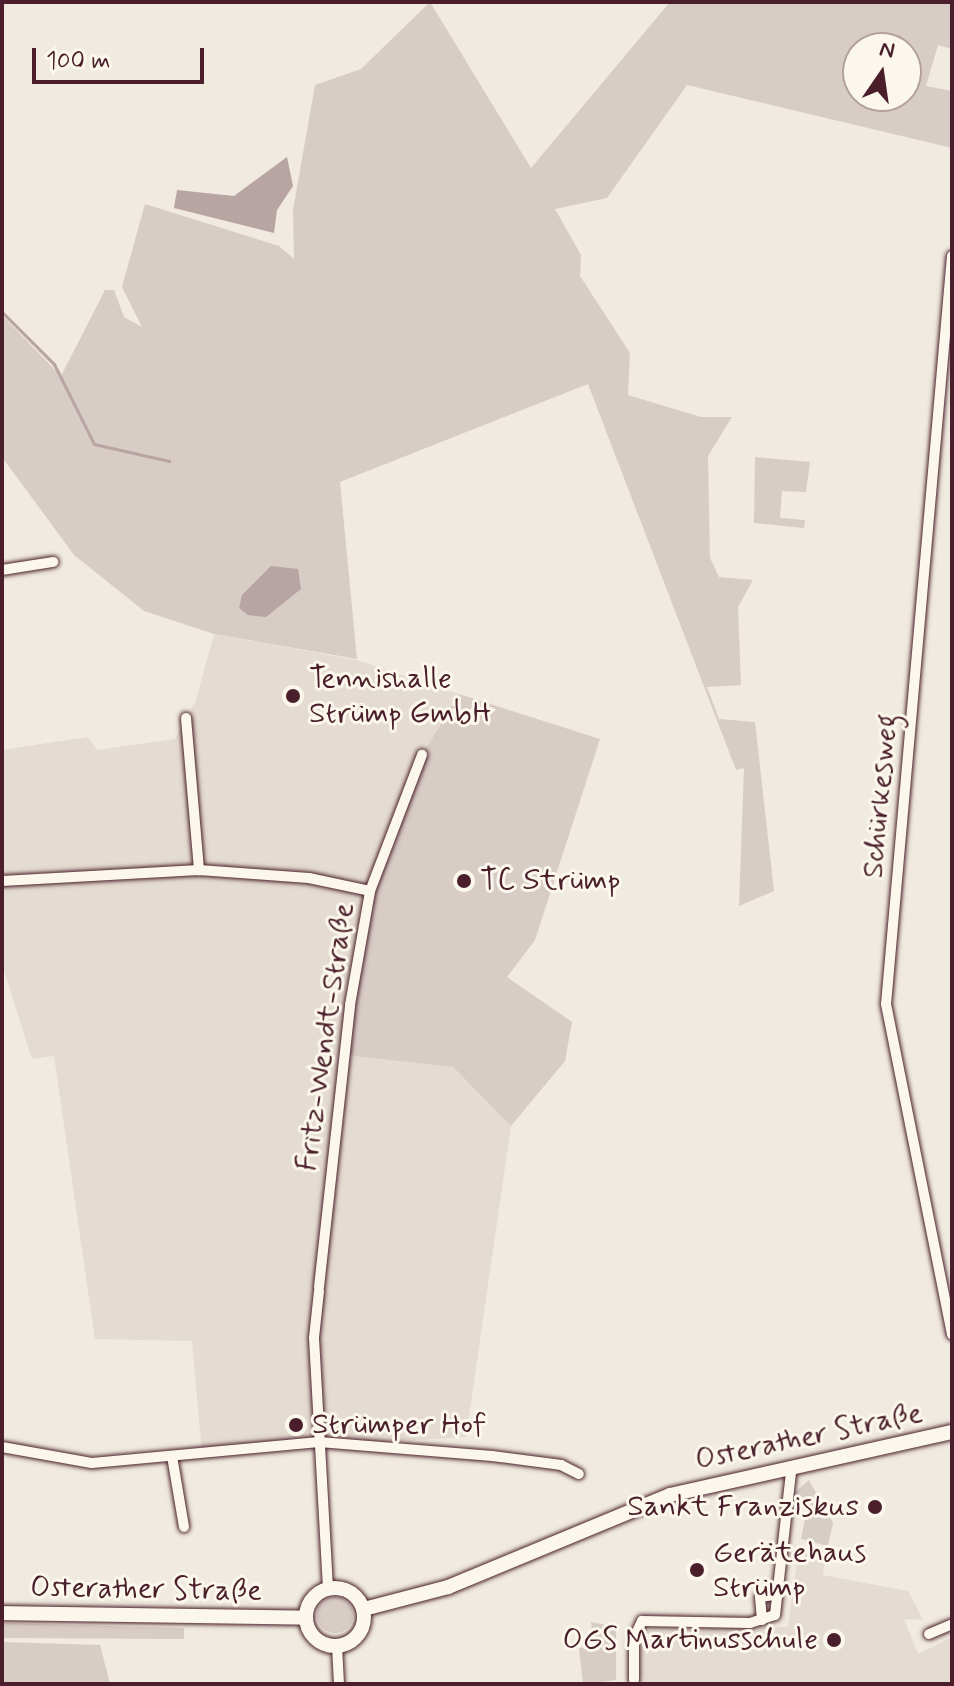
<!DOCTYPE html>
<meta charset="utf-8">
<style>
body{margin:0}
#map{position:relative;width:954px;height:1686px;overflow:hidden;background:#f0eae0;font-family:Mynerve,sans-serif}
div>[style]{position:absolute}
[style*='--x']{left:calc(var(--x)*1px);top:calc(var(--y)*1px);width:calc(var(--w)*1px);rotate:calc(var(--a)*1deg)}
.built>*{inset:0;background:#e4dbd2}
.green>*{inset:0;background:#d8ccc6}
.round{border-radius:50%}
.water>*{inset:0;background:#b8a4a2}
.stream>*{height:3px;margin:-1.5px;padding:0 1.5px;transform-origin:1.5px;border-radius:1.5px;background:#b8a4a2}
.roads{filter:drop-shadow(0 0 2px #4a1f2b) drop-shadow(0 0 2px #4a1f2b)}
.street>*{height:10px;margin:-5px;padding:0 5px;transform-origin:5px;border-radius:5px;background:#fbf7ec}
.secondary>*{height:14px;margin:-7px;padding:0 7px;transform-origin:7px;border-radius:7px;background:#fbf7ec}
.secondary>.ring{margin:-7px;padding:0;box-sizing:content-box;background:none;border:14px solid #fbf7ec;border-radius:50%}
.dots>*{width:22px;height:22px;translate:-50% -50%;box-sizing:border-box;border:4px solid #fbf7ec;border-radius:50%}
span{translate:-50% -50%;white-space:nowrap;text-align:center;line-height:1.15;-webkit-text-stroke:6px #fbf7ec;paint-order:stroke}
.poi-label{font-size:30px;color:#4a1f2b}
.left{translate:0 -50%;text-align:left}
.right{translate:-100% -50%;text-align:right}
.street-label{font-size:30px;color:#4a1f2b}
.frame{position:absolute;inset:0;border:4px solid #4a1f2b;pointer-events:none}
.north{position:absolute;left:842px;top:32px;width:80px;height:80px;box-sizing:border-box;background:#fbf7ec;border:2px solid #b4a19f;border-radius:50%;rotate:13deg;font-size:22px;font-weight:700;line-height:32px;text-align:center;color:#4a1f2b}
.north::after{content:'';display:block;margin:auto;width:28px;height:36px;background:#4a1f2b;clip-path:polygon(50% 0,100% 100%,50% 72%,0 100%)}
.scale{position:absolute;left:32px;top:48px;width:172px;height:36px;box-sizing:border-box;border:4px solid #4a1f2b;border-top:0;padding-left:10px;font-size:24px;line-height:28px;white-space:nowrap;color:#4a1f2b;-webkit-text-stroke:6px #fbf7ec;paint-order:stroke}
</style>
<div id="map">
<div class="built">
<div style="clip-path:polygon(214px 634px,357px 660px,459px 694px,422px 755px,344px 1055px,453px 1067px,511px 1126px,466px 1437px,202px 1453px,192px 1341px,95px 1339px,54px 1056px,32px 1059px,2px 964px,2px 750px,88px 737px,97px 750px,175px 739px,196px 700px)"></div>
<div style="clip-path:polygon(799px 1546px,826px 1552px,823px 1575px,908px 1591px,923px 1620px,904px 1619px,918px 1654px,952px 1637px,952px 1684px,632px 1684px,645px 1627px,788px 1627px)"></div>
</div>
<div class="green">
<div style="clip-path:polygon(evenodd,430px 2px,531px 168px,670px 2px,952px 2px,952px 49px,938px 45px,926px 86px,952px 91px,952px 148px,687px 85px,607px 198px,555px 209px,581px 255px,580px 276px,630px 353px,628px 395px,701px 417px,732px 417px,708px 456px,710px 558px,719px 577px,753px 580px,738px 607px,741px 685px,707px 687px,719px 719px,755px 722px,774px 891px,739px 906px,744px 768px,736px 770px,588px 384px,340px 482px,357px 659px,214px 634px,144px 611px,74px 555px,2px 457px,2px 315px,61px 376px,105px 290px,114px 290px,124px 317px,142px 327px,122px 287px,145px 204px,279px 246px,294px 259px,293px 210px,315px 85px,361px 69px,430px 2px,858px 48px,906px 48px,906px 96px,858px 96px,858px 48px)"></div>
<div style="clip-path:polygon(755px 457px,810px 462px,806px 492px,782px 491px,780px 518px,805px 520px,804px 528px,754px 523px)"></div>
<div style="clip-path:polygon(459px 694px,600px 739px,535px 940px,507px 977px,572px 1022px,565px 1061px,511px 1126px,453px 1067px,344px 1055px,370px 891px,422px 755px)"></div>
<div style="clip-path:polygon(809px 1480px,833px 1523px,828px 1546px,801px 1539px,807px 1510px,794px 1506px,793px 1494px)"></div>
<div class="round" style="left:317px;top:1597px;width:36px;height:36px"></div>
<div style="clip-path:polygon(591px 1622px,616px 1627px,616px 1680px,583px 1684px,579px 1648px,594px 1646px)"></div>
<div style="clip-path:polygon(2px 1623px,184px 1628px,184px 1639px,2px 1638px)"></div>
<div style="clip-path:polygon(2px 1642px,100px 1645px,110px 1684px,2px 1684px)"></div>
</div>
<div class="water">
<div style="clip-path:polygon(287px 157px,293px 186px,277px 210px,274px 233px,174px 208px,177px 190px,234px 196px)"></div>
<div style="clip-path:polygon(271px 566px,298px 569px,301px 589px,266px 617px,248px 615px,239px 608px,242px 595px)"></div>
</div>
<div class="stream">
<div style="--x:2;--y:312;--w:74;--a:45"></div>
<div style="--x:54;--y:364;--w:89;--a:63.4"></div>
<div style="--x:94;--y:444;--w:77;--a:12.8"></div>
</div>
<div class="roads">
<div class="street">
<div style="--x:952;--y:256;--w:751;--a:95.04"></div>
<div style="--x:886;--y:1004;--w:337;--a:78.7"></div>
<div style="--x:2;--y:570;--w:52;--a:-8.9"></div>
<div style="--x:186;--y:718;--w:153;--a:85.1"></div>
<div style="--x:2;--y:881;--w:197;--a:-3.2"></div>
<div style="--x:199;--y:870;--w:110;--a:4.2"></div>
<div style="--x:309;--y:878;--w:62;--a:12"></div>
<div style="--x:319;--y:1287;--w:284;--a:-83.7"></div>
<div style="--x:350;--y:1005;--w:116;--a:-80"></div>
<div style="--x:370;--y:891;--w:146;--a:-69.1"></div>
<div style="--x:319;--y:1291;--w:47;--a:96.1"></div>
<div style="--x:314;--y:1338;--w:250;--a:86.8"></div>
<div style="--x:2;--y:1447;--w:91;--a:10.1"></div>
<div style="--x:92;--y:1463;--w:228;--a:-5.3"></div>
<div style="--x:319;--y:1442;--w:174;--a:4.6"></div>
<div style="--x:492;--y:1456;--w:70;--a:7.4"></div>
<div style="--x:561;--y:1465;--w:20;--a:27"></div>
<div style="--x:172;--y:1456;--w:72;--a:80.4"></div>
<div style="--x:762;--y:1620;--w:23;--a:-95"></div>
<div style="--x:760;--y:1597;--w:14;--a:-8"></div>
<div style="--x:929;--y:1634;--w:25;--a:-23"></div>
<div style="--x:337;--y:1646;--w:38;--a:87"></div>
<div style="--x:634;--y:1680;--w:42;--a:-90"></div>
<div style="--x:634;--y:1638;--w:19;--a:-65"></div>
<div style="--x:642;--y:1621;--w:108;--a:1.1"></div>
<div style="--x:750;--y:1623;--w:26;--a:-18"></div>
<div style="--x:775;--y:1615;--w:144;--a:-83.6"></div>
</div>
<div class="secondary">
<div class="ring" style="left:306px;top:1588px;width:44px;height:44px"></div>
<div style="--x:364;--y:1609;--w:87;--a:-14.7"></div>
<div style="--x:448;--y:1587;--w:240;--a:-22.5"></div>
<div style="--x:670;--y:1495;--w:289;--a:-12.6"></div>
<div style="--x:2;--y:1613;--w:303;--a:0.9"></div>
</div>
</div>
<div class="dots">
<div style="left:293px;top:696px;background:#4a1f2b"></div>
<div style="left:464px;top:881px;background:#4a1f2b"></div>
<div style="left:296px;top:1425px;background:#4a1f2b"></div>
<div style="left:875px;top:1507px;background:#4a1f2b"></div>
<div style="left:697px;top:1570px;background:#4a1f2b"></div>
<div style="left:834px;top:1640px;background:#4a1f2b"></div>
</div>
<div class="poi-label">
<span class="left" style="left:309px;top:696px">Tennishalle<br>Strümp GmbH</span>
<span class="left" style="left:480px;top:881px">TC Strümp</span>
<span class="left" style="left:312px;top:1425px">Strümper Hof</span>
<span class="right" style="left:859px;top:1507px">Sankt Franziskus</span>
<span class="left" style="left:713px;top:1570px">Gerätehaus<br>Strümp</span>
<span class="right" style="left:818px;top:1640px">OGS Martinusschule</span>
</div>
<div class="street-label">
<span style="left:881px;top:796px;rotate:-85deg">Schürkesweg</span>
<span style="left:326px;top:1037px;rotate:-82deg">Fritz-Wendt-Straße</span>
<span style="left:809px;top:1437px;rotate:-12deg">Osterather Straße</span>
<span style="left:146px;top:1590px;rotate:1deg">Osterather Straße</span>
</div>
<div class="frame"></div>
<div class="north">N</div>
<div class="scale">100 m</div>
</div>
